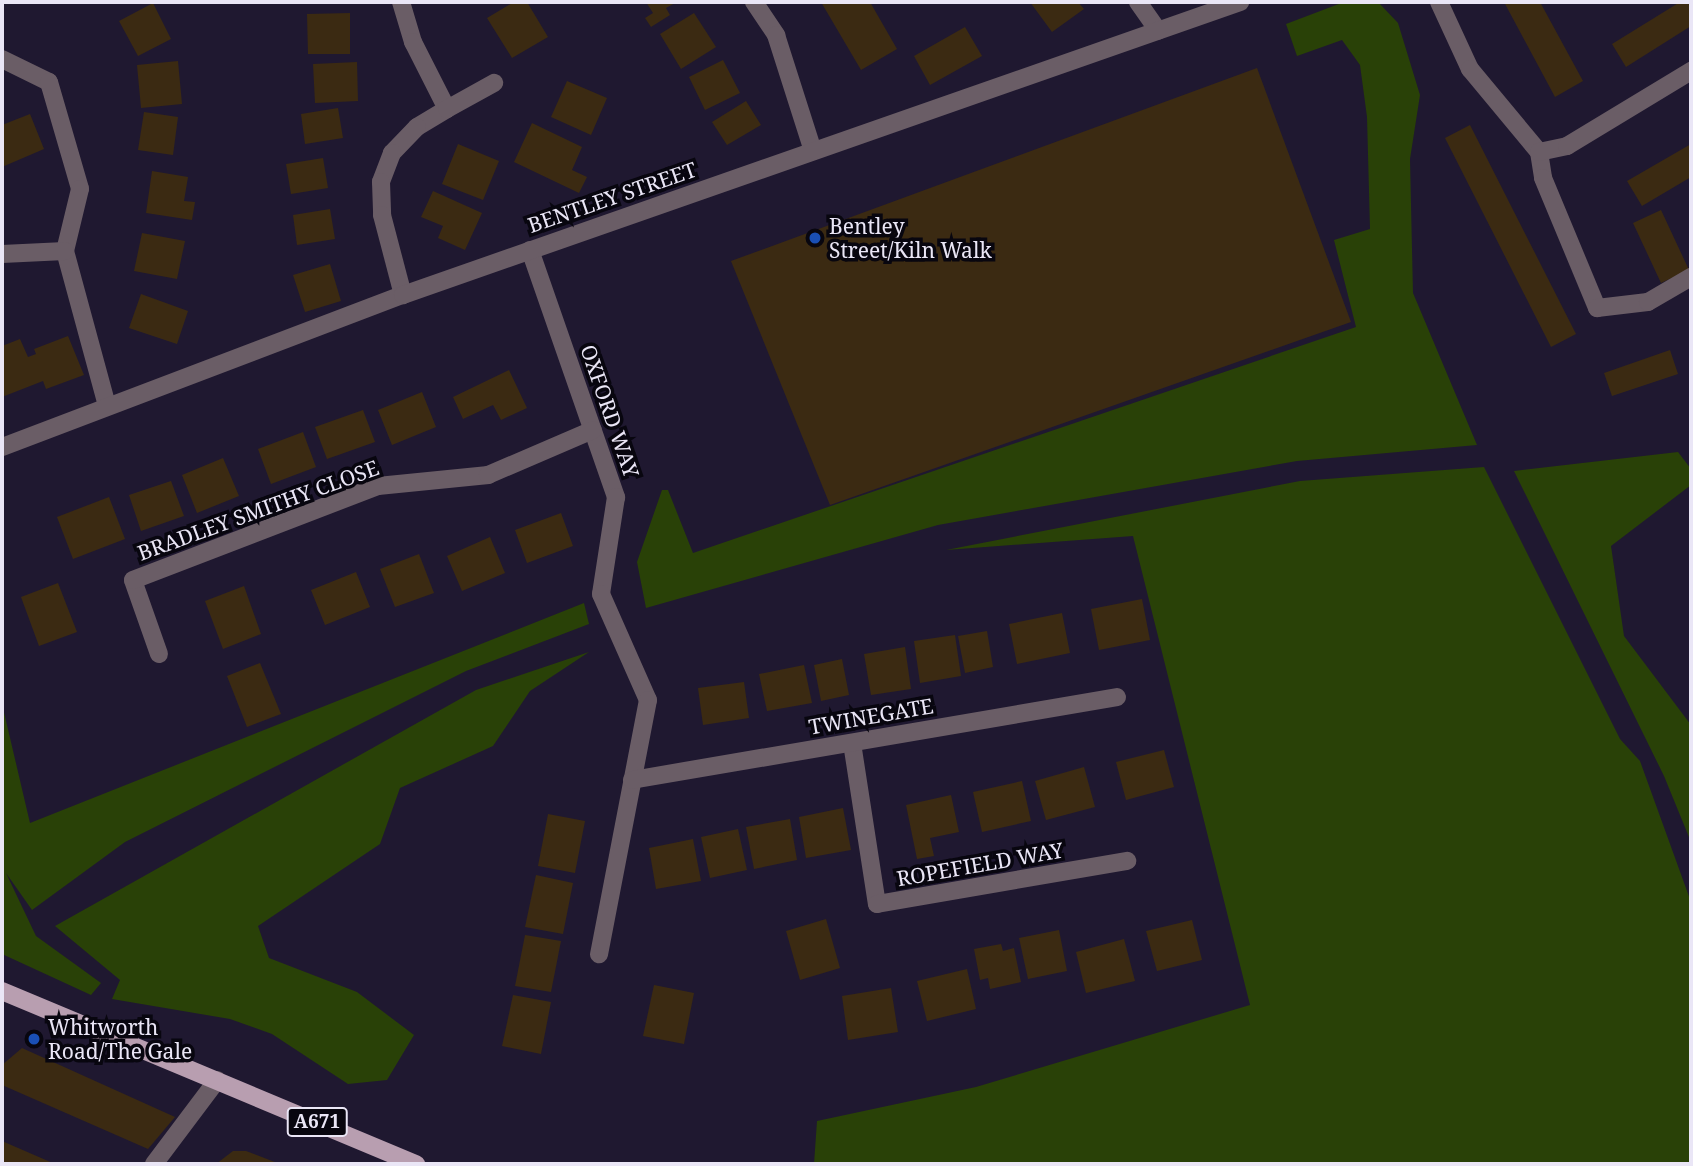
<!DOCTYPE html>
<style>
body{margin:0}
#map{position:relative;width:1693px;height:1166px;overflow:hidden;background:#1f1830;font-family:"Noto Serif",serif}
div>[style]{position:absolute}
[style*='--x']{left:calc(var(--x)*1px);top:calc(var(--y)*1px);width:calc(var(--w)*1px);rotate:calc(var(--a)*1deg)}
.green>*{inset:0;background:#294107}
.building>*{inset:0;background:#3b2a12}
.minor>*{height:18px;margin:-9px;padding:0 9px;transform-origin:9px;border-radius:9px;background:#6a5d66}
.major>*{height:18px;margin:-9px;padding:0 9px;transform-origin:9px;border-radius:9px;background:#b89eb0}
.dots>*{width:19px;height:19px;translate:-50% -50%;box-sizing:border-box;border:4px solid #08060f;border-radius:50%}
span{translate:-50% -50%;white-space:nowrap;text-align:center;line-height:1.15;-webkit-text-stroke:7px #08060f;paint-order:stroke}
.shield-label span{padding:2px 5px;background:#08060f;border:2px solid;border-radius:5px;-webkit-text-stroke-width:0}
.shield-label{font-size:19px;color:#eae6f6;font-weight:700}
.street-label{font-size:21px;color:#eae6f6}
.poi-label{font-size:21px;color:#eae6f6}
.left{translate:0 -50%;text-align:left}
.frame{position:absolute;inset:0;border:4px solid #eae6f6;pointer-events:none}
</style>
<div id="map">
<div class="green">
<div style="clip-path:polygon(1344px 2px,1378px 2px,1398px 23px,1420px 95px,1410px 159px,1413px 293px,1477px 445px,1297px 461px,938px 525px,646px 608px,637px 562px,662px 490px,668px 490px,693px 553px,1356px 327px,1334px 240px,1370px 229px,1367px 117px,1360px 65px,1342px 40px,1297px 56px,1286px 24px)"></div>
<div style="clip-path:polygon(1678px 452px,1691px 469px,1691px 485px,1611px 546px,1624px 636px,1691px 725px,1691px 842px,1664px 776px,1514px 471px)"></div>
<div style="clip-path:polygon(1484px 467px,1620px 739px,1640px 761px,1691px 902px,1691px 1164px,814px 1164px,817px 1121px,976px 1087px,1250px 1005px,1133px 536px,946px 550px,1300px 481px)"></div>
<div style="clip-path:polygon(584px 603px,589px 624px,466px 671px,125px 842px,32px 910px,6px 873px,36px 936px,101px 983px,91px 995px,2px 954px,3px 708px,30px 823px)"></div>
<div style="clip-path:polygon(589px 652px,530px 691px,493px 746px,400px 788px,380px 844px,258px 926px,269px 958px,357px 992px,414px 1035px,387px 1080px,348px 1084px,272px 1034px,230px 1019px,112px 999px,120px 980px,55px 926px,476px 690px)"></div>
</div>
<div class="building">
<div style="clip-path:polygon(514px 2px,527px 2px,548px 37px,512px 58px,487px 18px)"></div>
<div style="clip-path:polygon(646px 2px,677px 2px,666px 8px,670px 15px,651px 27px,645px 18px,653px 13px)"></div>
<div style="clip-path:polygon(821px 2px,870px 2px,897px 49px,861px 70px)"></div>
<div style="clip-path:polygon(1030px 2px,1078px 2px,1084px 9px,1052px 32px)"></div>
<div style="clip-path:polygon(1504px 2px,1540px 2px,1583px 81px,1555px 97px)"></div>
<div style="clip-path:polygon(1680px 2px,1691px 2px,1691px 26px,1626px 67px,1612px 44px)"></div>
<div style="clip-path:polygon(153px 3px,171px 39px,138px 56px,119px 21px)"></div>
<div style="clip-path:polygon(350px 13px,350px 54px,308px 54px,307px 14px)"></div>
<div style="clip-path:polygon(694px 13px,716px 47px,681px 69px,660px 34px)"></div>
<div style="clip-path:polygon(965px 27px,982px 56px,930px 85px,914px 56px)"></div>
<div style="clip-path:polygon(723px 60px,740px 93px,705px 110px,689px 77px)"></div>
<div style="clip-path:polygon(178px 61px,182px 104px,141px 108px,137px 65px)"></div>
<div style="clip-path:polygon(357px 62px,358px 101px,315px 103px,313px 64px)"></div>
<div style="clip-path:polygon(1257px 68px,1351px 322px,830px 505px,731px 261px)"></div>
<div style="clip-path:polygon(567px 81px,607px 98px,591px 135px,551px 117px)"></div>
<div style="clip-path:polygon(746px 101px,761px 125px,727px 145px,712px 122px)"></div>
<div style="clip-path:polygon(338px 108px,343px 138px,305px 144px,301px 114px)"></div>
<div style="clip-path:polygon(144px 112px,178px 117px,173px 155px,138px 150px)"></div>
<div style="clip-path:polygon(30px 114px,44px 149px,2px 167px,2px 125px)"></div>
<div style="clip-path:polygon(532px 123px,582px 147px,572px 170px,587px 177px,579px 193px,514px 162px)"></div>
<div style="clip-path:polygon(1470px 125px,1576px 334px,1551px 347px,1445px 138px)"></div>
<div style="clip-path:polygon(458px 144px,499px 161px,483px 200px,442px 184px)"></div>
<div style="clip-path:polygon(1691px 144px,1691px 177px,1642px 206px,1627px 181px)"></div>
<div style="clip-path:polygon(323px 158px,328px 188px,291px 194px,286px 164px)"></div>
<div style="clip-path:polygon(152px 171px,188px 177px,184px 201px,195px 202px,192px 220px,146px 213px)"></div>
<div style="clip-path:polygon(433px 191px,482px 213px,465px 250px,438px 238px,443px 226px,421px 217px)"></div>
<div style="clip-path:polygon(330px 209px,335px 239px,297px 245px,293px 215px)"></div>
<div style="clip-path:polygon(1661px 210px,1689px 270px,1661px 283px,1633px 223px)"></div>
<div style="clip-path:polygon(142px 233px,185px 241px,177px 279px,134px 271px)"></div>
<div style="clip-path:polygon(330px 264px,341px 301px,305px 312px,293px 275px)"></div>
<div style="clip-path:polygon(141px 294px,188px 311px,177px 344px,129px 328px)"></div>
<div style="clip-path:polygon(68px 336px,84px 375px,46px 389px,43px 381px,2px 397px,2px 346px,20px 339px,28px 357px,36px 354px,34px 349px)"></div>
<div style="clip-path:polygon(1670px 350px,1678px 374px,1612px 396px,1604px 373px)"></div>
<div style="clip-path:polygon(509px 370px,527px 408px,501px 420px,493px 405px,463px 419px,453px 397px)"></div>
<div style="clip-path:polygon(422px 392px,436px 427px,392px 445px,378px 410px)"></div>
<div style="clip-path:polygon(363px 410px,375px 442px,327px 459px,315px 427px)"></div>
<div style="clip-path:polygon(303px 432px,316px 467px,271px 484px,258px 449px)"></div>
<div style="clip-path:polygon(223px 458px,239px 496px,197px 513px,182px 475px)"></div>
<div style="clip-path:polygon(171px 481px,184px 516px,141px 531px,129px 495px)"></div>
<div style="clip-path:polygon(109px 497px,125px 539px,73px 559px,57px 517px)"></div>
<div style="clip-path:polygon(561px 513px,573px 546px,527px 563px,515px 530px)"></div>
<div style="clip-path:polygon(490px 537px,505px 573px,462px 591px,447px 556px)"></div>
<div style="clip-path:polygon(419px 554px,434px 593px,395px 607px,380px 569px)"></div>
<div style="clip-path:polygon(356px 572px,370px 607px,325px 625px,311px 590px)"></div>
<div style="clip-path:polygon(58px 583px,77px 632px,39px 646px,21px 597px)"></div>
<div style="clip-path:polygon(244px 586px,261px 634px,223px 649px,205px 601px)"></div>
<div style="clip-path:polygon(1142px 599px,1150px 640px,1099px 650px,1091px 609px)"></div>
<div style="clip-path:polygon(1062px 613px,1070px 653px,1017px 664px,1009px 624px)"></div>
<div style="clip-path:polygon(987px 631px,993px 667px,965px 673px,958px 636px)"></div>
<div style="clip-path:polygon(955px 635px,961px 676px,920px 683px,914px 641px)"></div>
<div style="clip-path:polygon(905px 647px,911px 689px,871px 695px,864px 654px)"></div>
<div style="clip-path:polygon(842px 659px,849px 695px,821px 701px,814px 665px)"></div>
<div style="clip-path:polygon(260px 663px,281px 714px,247px 727px,227px 676px)"></div>
<div style="clip-path:polygon(804px 665px,812px 703px,767px 711px,759px 674px)"></div>
<div style="clip-path:polygon(744px 682px,749px 718px,703px 725px,698px 688px)"></div>
<div style="clip-path:polygon(1164px 750px,1174px 787px,1126px 800px,1116px 762px)"></div>
<div style="clip-path:polygon(1084px 767px,1095px 807px,1046px 820px,1035px 781px)"></div>
<div style="clip-path:polygon(1022px 781px,1031px 821px,982px 832px,973px 792px)"></div>
<div style="clip-path:polygon(951px 795px,959px 832px,930px 838px,934px 856px,917px 859px,906px 805px)"></div>
<div style="clip-path:polygon(843px 808px,851px 850px,806px 858px,799px 817px)"></div>
<div style="clip-path:polygon(548px 814px,585px 821px,575px 873px,538px 866px)"></div>
<div style="clip-path:polygon(790px 819px,797px 860px,754px 869px,746px 827px)"></div>
<div style="clip-path:polygon(738px 829px,747px 870px,710px 878px,701px 837px)"></div>
<div style="clip-path:polygon(693px 839px,701px 881px,656px 889px,649px 848px)"></div>
<div style="clip-path:polygon(536px 875px,573px 883px,563px 934px,525px 927px)"></div>
<div style="clip-path:polygon(826px 919px,840px 968px,800px 980px,786px 931px)"></div>
<div style="clip-path:polygon(1192px 920px,1202px 960px,1157px 971px,1146px 931px)"></div>
<div style="clip-path:polygon(1059px 930px,1067px 971px,1028px 979px,1019px 938px)"></div>
<div style="clip-path:polygon(525px 935px,561px 941px,551px 992px,515px 986px)"></div>
<div style="clip-path:polygon(1124px 939px,1135px 981px,1086px 993px,1076px 952px)"></div>
<div style="clip-path:polygon(1001px 944px,1003px 951px,1014px 948px,1021px 982px,990px 989px,988px 978px,980px 980px,974px 949px)"></div>
<div style="clip-path:polygon(967px 969px,976px 1009px,927px 1021px,917px 981px)"></div>
<div style="clip-path:polygon(654px 985px,694px 993px,684px 1044px,643px 1036px)"></div>
<div style="clip-path:polygon(891px 988px,898px 1032px,848px 1040px,842px 996px)"></div>
<div style="clip-path:polygon(513px 995px,551px 1002px,541px 1054px,502px 1046px)"></div>
<div style="clip-path:polygon(22px 1048px,175px 1117px,148px 1149px,2px 1085px,2px 1065px)"></div>
<div style="clip-path:polygon(2px 1141px,55px 1164px,2px 1164px)"></div>
<div style="clip-path:polygon(233px 1151px,246px 1151px,280px 1164px,216px 1164px)"></div>
</div>
<div class="minor">
<div style="--x:401;--y:2;--w:42;--a:73.3"></div>
<div style="--x:413;--y:42;--w:75;--a:63.1"></div>
<div style="--x:447;--y:109;--w:35;--a:149"></div>
<div style="--x:417;--y:127;--w:36;--a:134"></div>
<div style="--x:392;--y:153;--w:31;--a:111"></div>
<div style="--x:381;--y:182;--w:33;--a:88"></div>
<div style="--x:382;--y:215;--w:83;--a:75.3"></div>
<div style="--x:754;--y:2;--w:40;--a:56"></div>
<div style="--x:776;--y:35;--w:122;--a:72.3"></div>
<div style="--x:1138;--y:2;--w:35;--a:55"></div>
<div style="--x:1439;--y:2;--w:74;--a:65.2"></div>
<div style="--x:1470;--y:69;--w:108;--a:50.3"></div>
<div style="--x:1539;--y:152;--w:26;--a:81"></div>
<div style="--x:1543;--y:178;--w:141;--a:67.4"></div>
<div style="--x:1597;--y:308;--w:51;--a:-6.7"></div>
<div style="--x:1648;--y:302;--w:50;--a:-30.2"></div>
<div style="--x:2;--y:59;--w:52;--a:26.1"></div>
<div style="--x:49;--y:82;--w:111;--a:73.8"></div>
<div style="--x:80;--y:189;--w:64;--a:103.6"></div>
<div style="--x:65;--y:251;--w:161;--a:74.8"></div>
<div style="--x:447;--y:109;--w:54;--a:-29"></div>
<div style="--x:1539;--y:152;--w:29;--a:-12"></div>
<div style="--x:1567;--y:146;--w:145;--a:-31.2"></div>
<div style="--x:530;--y:250;--w:262;--a:70.8"></div>
<div style="--x:616;--y:497;--w:98;--a:98.8"></div>
<div style="--x:601;--y:594;--w:116;--a:66.1"></div>
<div style="--x:648;--y:700;--w:259;--a:100.9"></div>
<div style="--x:2;--y:254;--w:63;--a:-2.7"></div>
<div style="--x:2;--y:447;--w:429;--a:-20.8"></div>
<div style="--x:403;--y:295;--w:887;--a:-19.29"></div>
<div style="--x:159;--y:654;--w:78;--a:-109.4"></div>
<div style="--x:133;--y:580;--w:262;--a:-21"></div>
<div style="--x:378;--y:486;--w:111;--a:-5.7"></div>
<div style="--x:488;--y:475;--w:114;--a:-23.2"></div>
<div style="--x:852;--y:743;--w:163;--a:81.2"></div>
<div style="--x:877;--y:904;--w:254;--a:-9.8"></div>
<div style="--x:632;--y:780;--w:492;--a:-9.7"></div>
<div style="--x:154;--y:1164;--w:105;--a:-53.1"></div>
</div>
<div class="major">
<div style="--x:2;--y:991;--w:449;--a:22.7"></div>
</div>
<div class="dots">
<div style="left:815px;top:238px;background:#1a4fb4"></div>
<div style="left:34px;top:1039px;background:#1a4fb4"></div>
</div>
<div class="shield-label">
<span style="left:317px;top:1122px">A671</span>
</div>
<div class="street-label">
<span style="left:612px;top:197px;rotate:-19deg">BENTLEY STREET</span>
<span style="left:610px;top:411px;rotate:71deg">OXFORD WAY</span>
<span style="left:258px;top:510px;rotate:-20deg">BRADLEY SMITHY CLOSE</span>
<span style="left:871px;top:716px;rotate:-10deg">TWINEGATE</span>
<span style="left:980px;top:864px;rotate:-10deg">ROPEFIELD WAY</span>
</div>
<div class="poi-label">
<span class="left" style="left:829px;top:238px">Bentley<br>Street/Kiln Walk</span>
<span class="left" style="left:48px;top:1039px">Whitworth<br>Road/The Gale</span>
</div>
<div class="frame"></div>
</div>
